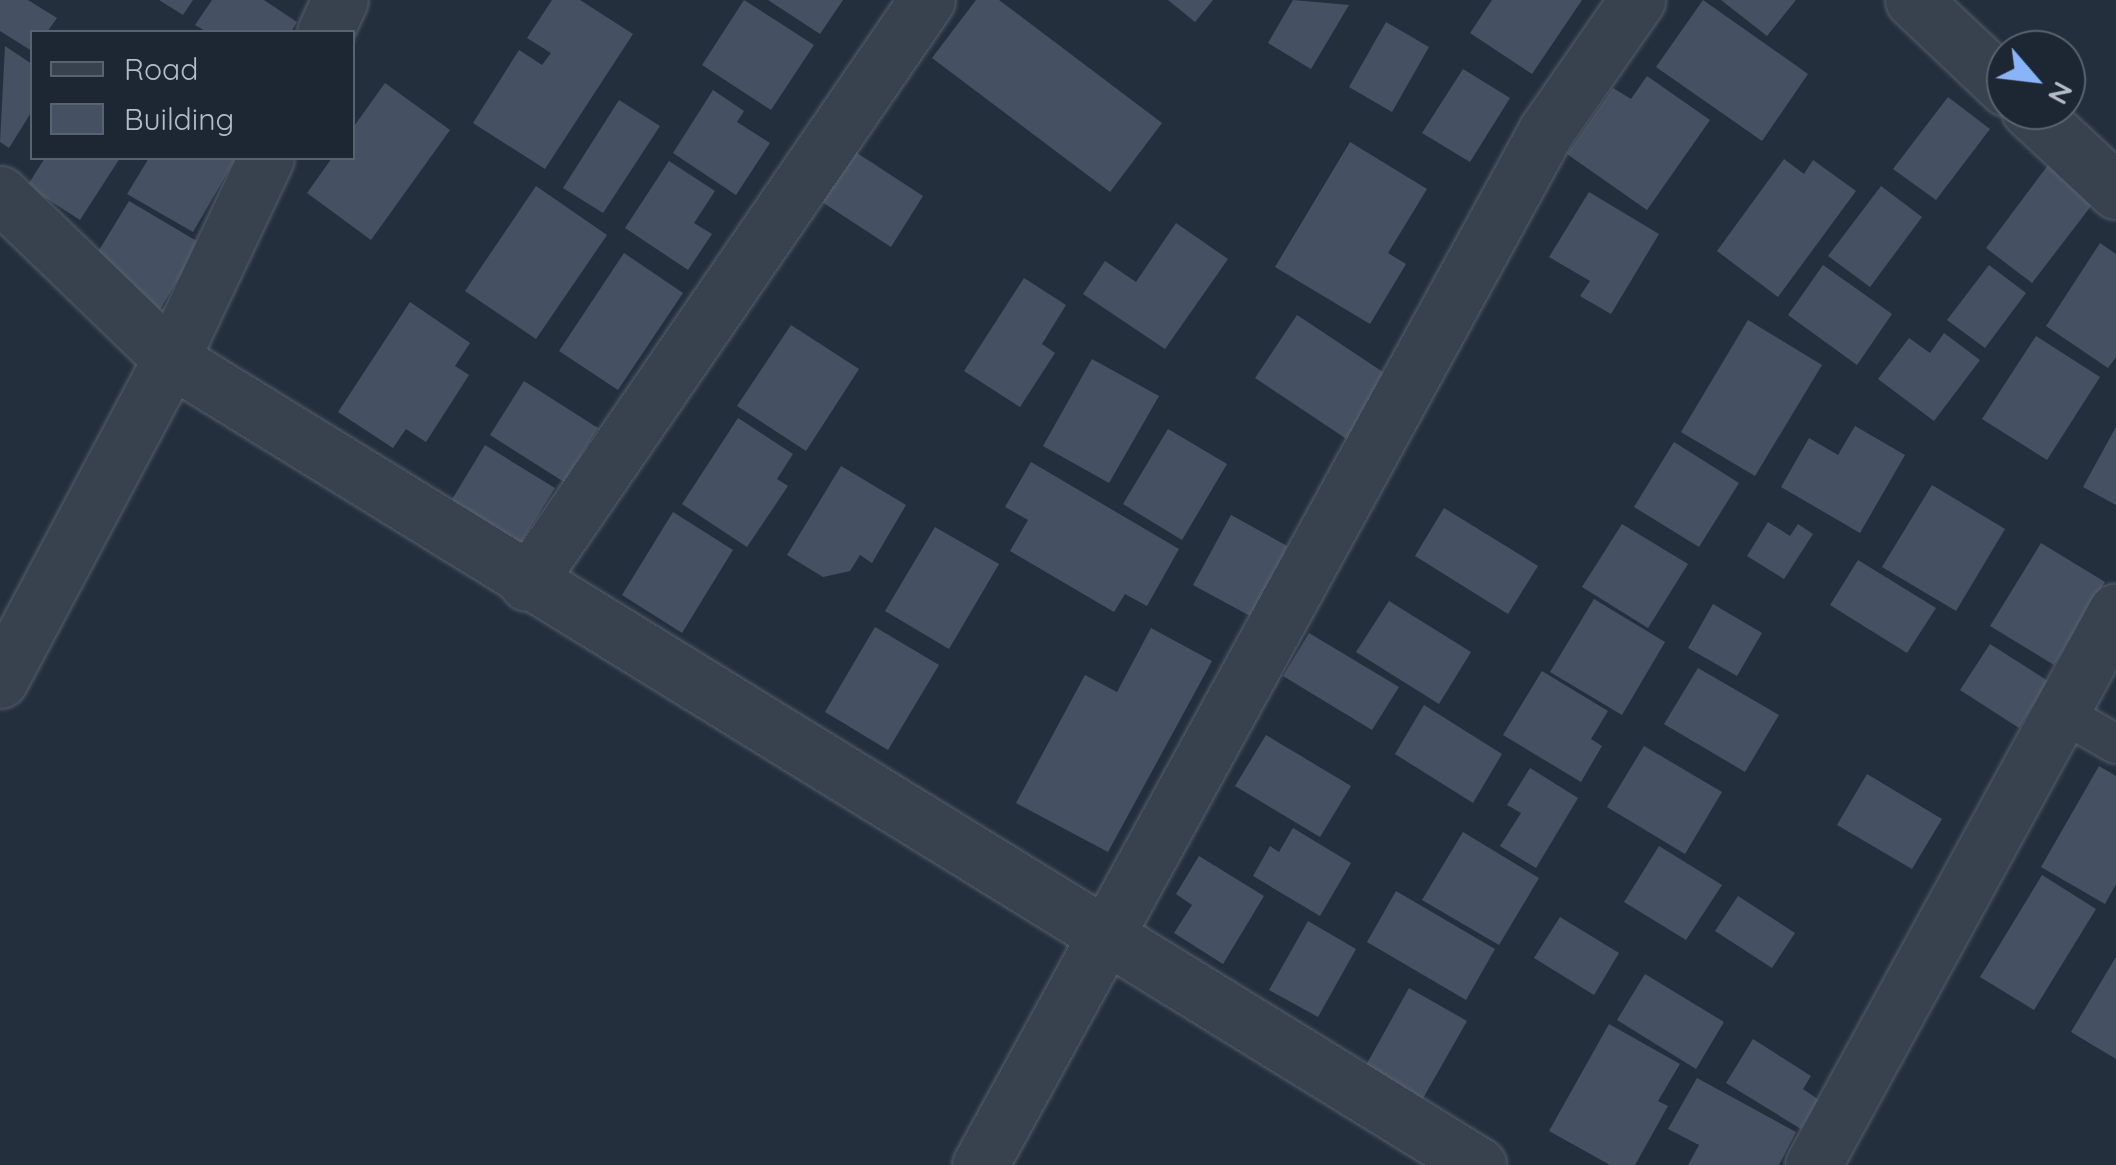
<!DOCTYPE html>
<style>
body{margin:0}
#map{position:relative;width:2116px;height:1165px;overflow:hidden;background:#242f3e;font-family:Quicksand,sans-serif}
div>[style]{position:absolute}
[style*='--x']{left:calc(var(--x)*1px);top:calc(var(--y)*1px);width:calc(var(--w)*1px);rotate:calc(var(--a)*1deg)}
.building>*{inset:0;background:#455162}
.roads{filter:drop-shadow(0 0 2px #565f6c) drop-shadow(0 0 2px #565f6c)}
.lane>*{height:38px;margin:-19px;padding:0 19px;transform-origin:19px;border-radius:19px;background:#38414e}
.street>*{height:55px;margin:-27.5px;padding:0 27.5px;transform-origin:27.5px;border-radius:27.5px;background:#38414e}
span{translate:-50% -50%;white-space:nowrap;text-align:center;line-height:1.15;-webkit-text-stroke:8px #1d2633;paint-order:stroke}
.legend{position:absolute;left:30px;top:30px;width:325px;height:130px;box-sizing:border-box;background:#1d2633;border:2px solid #59626f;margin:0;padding:12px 18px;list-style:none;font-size:30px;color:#b4bcc9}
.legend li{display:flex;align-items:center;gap:20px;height:50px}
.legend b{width:50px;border:2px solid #59626f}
.north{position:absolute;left:1986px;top:30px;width:100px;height:100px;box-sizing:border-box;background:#1d2633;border:2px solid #59626f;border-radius:50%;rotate:118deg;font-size:28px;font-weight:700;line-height:40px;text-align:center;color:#b4bcc9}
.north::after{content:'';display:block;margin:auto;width:35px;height:45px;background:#8ab4f8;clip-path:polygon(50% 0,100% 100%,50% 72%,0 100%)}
</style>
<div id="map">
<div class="building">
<div style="clip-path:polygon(0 0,28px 0,57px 18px,47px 32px,32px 32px,32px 51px,0 31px)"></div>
<div style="clip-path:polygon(159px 0,193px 0,183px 15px)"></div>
<div style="clip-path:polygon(212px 0,264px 0,297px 22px,291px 32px,207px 32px,195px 25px)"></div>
<div style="clip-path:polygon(552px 0,580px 0,633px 34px,545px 169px,473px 123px,519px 50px,542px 65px,551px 53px,527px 38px)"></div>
<div style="clip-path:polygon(744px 0,814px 45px,771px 110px,702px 65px)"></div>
<div style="clip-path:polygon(768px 0,843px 0,820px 34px)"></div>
<div style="clip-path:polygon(976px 0,999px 0,1162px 123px,1110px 192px,932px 58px)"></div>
<div style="clip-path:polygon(1168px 0,1213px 0,1195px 22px)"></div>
<div style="clip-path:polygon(1293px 0,1349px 5px,1311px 69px,1268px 43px)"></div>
<div style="clip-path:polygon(1492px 0,1582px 0,1532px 74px,1470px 33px)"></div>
<div style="clip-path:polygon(1703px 0,1808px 74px,1762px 141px,1656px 67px)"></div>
<div style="clip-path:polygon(1721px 0,1796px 0,1767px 36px)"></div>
<div style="clip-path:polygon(1386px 22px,1429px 47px,1392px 112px,1349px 87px)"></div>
<div style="clip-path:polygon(5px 46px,32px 64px,32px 111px,9px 148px,0 142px)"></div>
<div style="clip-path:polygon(1463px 69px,1510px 98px,1470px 162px,1422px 133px)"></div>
<div style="clip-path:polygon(1647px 76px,1710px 120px,1647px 210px,1567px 154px,1613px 88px,1631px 99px)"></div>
<div style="clip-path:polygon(385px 83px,450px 130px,371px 240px,307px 193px,332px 158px,352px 158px,352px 129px)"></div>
<div style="clip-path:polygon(713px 90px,744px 111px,737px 122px,770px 143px,736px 195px,673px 153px)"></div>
<div style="clip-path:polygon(1948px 97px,1990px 129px,1936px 200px,1893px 169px)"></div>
<div style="clip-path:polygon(619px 100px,660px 126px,603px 213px,563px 188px)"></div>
<div style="clip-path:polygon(1350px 142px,1427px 189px,1388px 253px,1406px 264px,1370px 324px,1275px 267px)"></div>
<div style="clip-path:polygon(851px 149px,923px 196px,891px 247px,819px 200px)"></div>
<div style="clip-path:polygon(45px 158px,120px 158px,80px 220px,27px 186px)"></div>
<div style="clip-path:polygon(149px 158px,236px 158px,193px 232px,127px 194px)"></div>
<div style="clip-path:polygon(1784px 159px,1804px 174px,1813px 160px,1856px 191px,1778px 297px,1717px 251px)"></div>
<div style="clip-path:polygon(669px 161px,715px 191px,694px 223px,712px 234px,688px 270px,625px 228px)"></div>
<div style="clip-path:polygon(2051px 161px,2098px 197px,2032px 283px,1986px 248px)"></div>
<div style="clip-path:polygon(536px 186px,607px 235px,536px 339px,465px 291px)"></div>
<div style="clip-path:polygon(1881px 186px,1922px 217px,1870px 287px,1828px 256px)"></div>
<div style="clip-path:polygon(1589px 192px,1659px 234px,1611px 314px,1580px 296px,1590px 281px,1549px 257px)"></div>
<div style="clip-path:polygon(129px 201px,200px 243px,159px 311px,129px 293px,134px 284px,93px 260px)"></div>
<div style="clip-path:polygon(1176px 223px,1228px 259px,1165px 349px,1083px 294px,1105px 261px,1136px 282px)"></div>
<div style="clip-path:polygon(2100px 243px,2116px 254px,2116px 357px,2108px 368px,2046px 326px)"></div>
<div style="clip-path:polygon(624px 253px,683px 293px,618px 390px,559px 351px)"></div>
<div style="clip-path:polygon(1823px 265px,1892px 314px,1857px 365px,1788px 315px)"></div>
<div style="clip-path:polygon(1989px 265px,2026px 293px,1985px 348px,1947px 320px)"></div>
<div style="clip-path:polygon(1024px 278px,1066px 305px,1042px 344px,1055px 353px,1020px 407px,964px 371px)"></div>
<div style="clip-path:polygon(410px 302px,470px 343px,455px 366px,469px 375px,426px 442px,406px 429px,393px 448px,338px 412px)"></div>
<div style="clip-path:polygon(1297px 315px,1389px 376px,1348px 440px,1255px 378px)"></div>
<div style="clip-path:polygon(1748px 320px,1822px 365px,1755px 476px,1681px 432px)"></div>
<div style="clip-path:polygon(791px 325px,859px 369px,806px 451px,737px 406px)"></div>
<div style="clip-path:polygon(1944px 333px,1980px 360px,1934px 421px,1878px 379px,1909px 338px,1930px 353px)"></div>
<div style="clip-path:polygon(2036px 336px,2100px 377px,2047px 460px,1982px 419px)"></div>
<div style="clip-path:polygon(1092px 359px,1159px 396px,1109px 483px,1043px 446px)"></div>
<div style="clip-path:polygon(524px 381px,598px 428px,564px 482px,490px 435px)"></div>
<div style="clip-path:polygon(738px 418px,793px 454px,777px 479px,788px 486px,747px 547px,682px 504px)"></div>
<div style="clip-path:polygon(1855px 426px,1905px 455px,1860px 533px,1781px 487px,1809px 438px,1838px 455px)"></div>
<div style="clip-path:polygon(2116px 427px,2116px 505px,2083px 487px)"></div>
<div style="clip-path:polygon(1168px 429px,1227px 464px,1182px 540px,1123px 504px)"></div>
<div style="clip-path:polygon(1674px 442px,1739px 483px,1699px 547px,1634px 507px)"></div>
<div style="clip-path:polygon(485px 445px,555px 488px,520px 544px,451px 501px)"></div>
<div style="clip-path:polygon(1031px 462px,1179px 549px,1147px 606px,1125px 594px,1114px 612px,1010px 551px,1028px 520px,1005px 507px)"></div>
<div style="clip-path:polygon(841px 466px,906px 505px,872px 563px,860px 555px,850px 571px,823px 577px,787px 555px)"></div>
<div style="clip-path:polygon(1932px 485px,2005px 529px,1956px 611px,1882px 567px)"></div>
<div style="clip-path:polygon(1444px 508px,1538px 566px,1508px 614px,1415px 556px)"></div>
<div style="clip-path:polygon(673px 512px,733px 550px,682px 633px,622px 595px)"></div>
<div style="clip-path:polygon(1231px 515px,1289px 547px,1252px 617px,1193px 585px)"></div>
<div style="clip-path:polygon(1768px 522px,1790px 536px,1798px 524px,1813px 534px,1784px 579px,1747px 556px)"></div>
<div style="clip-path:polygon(1622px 524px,1688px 564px,1648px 628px,1582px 587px)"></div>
<div style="clip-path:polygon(935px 527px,999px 564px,949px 649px,885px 611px)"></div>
<div style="clip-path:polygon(2041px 543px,2105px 582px,2054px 665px,1990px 626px)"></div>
<div style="clip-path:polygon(1858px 560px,1936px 608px,1907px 653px,1830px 605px)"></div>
<div style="clip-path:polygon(1594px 599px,1665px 642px,1622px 715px,1550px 672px)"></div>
<div style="clip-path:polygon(1389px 601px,1471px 652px,1439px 704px,1356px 652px)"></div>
<div style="clip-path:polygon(1713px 604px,1762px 633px,1737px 676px,1688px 648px)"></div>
<div style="clip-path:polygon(875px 627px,939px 665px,888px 750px,825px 712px)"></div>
<div style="clip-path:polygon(1151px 628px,1212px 661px,1108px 852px,1016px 803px,1085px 675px,1117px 692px)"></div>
<div style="clip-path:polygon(1309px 633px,1399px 687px,1372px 730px,1283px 676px)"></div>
<div style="clip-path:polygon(1990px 644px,2048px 681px,2019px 728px,1960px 690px)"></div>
<div style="clip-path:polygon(1698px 668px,1779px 715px,1745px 772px,1664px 724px)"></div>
<div style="clip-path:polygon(1542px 671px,1608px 711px,1591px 739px,1602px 746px,1581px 782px,1503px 735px)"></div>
<div style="clip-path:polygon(1424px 705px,1502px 754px,1473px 803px,1395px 754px)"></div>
<div style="clip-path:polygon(1266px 735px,1351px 786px,1320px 837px,1235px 786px)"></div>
<div style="clip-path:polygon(1644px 746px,1722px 792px,1685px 854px,1607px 807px)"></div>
<div style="clip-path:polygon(2099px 766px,2116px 776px,2116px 884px,2105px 904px,2041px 867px)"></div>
<div style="clip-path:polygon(1530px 768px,1578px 798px,1536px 868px,1500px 846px,1521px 813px,1507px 805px)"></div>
<div style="clip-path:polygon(1867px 774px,1942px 819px,1912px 869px,1837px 825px)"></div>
<div style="clip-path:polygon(1293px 828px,1351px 863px,1320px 916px,1253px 876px,1270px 846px,1279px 852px)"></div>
<div style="clip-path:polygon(1463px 832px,1539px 878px,1499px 945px,1422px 900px)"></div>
<div style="clip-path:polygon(1659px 846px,1722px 885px,1686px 940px,1624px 902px)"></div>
<div style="clip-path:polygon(1199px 856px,1264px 896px,1223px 964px,1174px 933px,1192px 905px,1176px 894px)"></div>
<div style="clip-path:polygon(2042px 875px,2096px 909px,2034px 1010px,1980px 977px)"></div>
<div style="clip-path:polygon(1396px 891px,1495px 949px,1466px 1000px,1367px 942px)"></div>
<div style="clip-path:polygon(1738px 896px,1795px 933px,1772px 968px,1715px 931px)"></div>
<div style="clip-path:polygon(1560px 917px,1619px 953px,1594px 995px,1534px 958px)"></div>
<div style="clip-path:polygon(1308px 921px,1356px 949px,1318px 1017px,1269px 990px)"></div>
<div style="clip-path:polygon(2116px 957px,2116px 1059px,2071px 1032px)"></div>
<div style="clip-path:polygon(1645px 974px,1724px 1022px,1696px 1069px,1617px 1020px)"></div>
<div style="clip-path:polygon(1409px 988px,1467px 1021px,1422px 1100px,1365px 1067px)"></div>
<div style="clip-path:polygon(1609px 1024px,1680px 1064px,1658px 1101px,1668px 1106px,1635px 1165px,1610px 1165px,1549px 1131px)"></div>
<div style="clip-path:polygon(1753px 1039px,1811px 1076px,1803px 1089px,1819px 1100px,1801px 1129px,1726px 1083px)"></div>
<div style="clip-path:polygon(1697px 1078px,1796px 1132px,1779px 1165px,1688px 1165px,1699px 1145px,1668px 1129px)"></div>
</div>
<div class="roads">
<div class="lane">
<div style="--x:2062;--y:713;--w:62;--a:29.9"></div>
</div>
<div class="street">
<div style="--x:1913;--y:0;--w:128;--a:43.4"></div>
<div style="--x:325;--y:32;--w:35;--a:-65"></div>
<div style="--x:2029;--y:110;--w:119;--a:43"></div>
<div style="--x:0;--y:194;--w:238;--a:44"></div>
<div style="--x:171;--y:359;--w:1536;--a:31.66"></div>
<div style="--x:527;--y:583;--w:707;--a:-55.55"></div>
<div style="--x:0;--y:680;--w:364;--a:-62"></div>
<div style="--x:171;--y:359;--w:222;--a:-64.7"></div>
<div style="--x:980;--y:1165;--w:1179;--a:-61.3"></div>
<div style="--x:1546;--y:131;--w:160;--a:-55.2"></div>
<div style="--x:1813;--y:1165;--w:631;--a:-61.32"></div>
</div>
</div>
<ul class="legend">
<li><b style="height:12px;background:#38414e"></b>Road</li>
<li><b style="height:28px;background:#455162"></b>Building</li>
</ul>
<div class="north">N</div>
</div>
